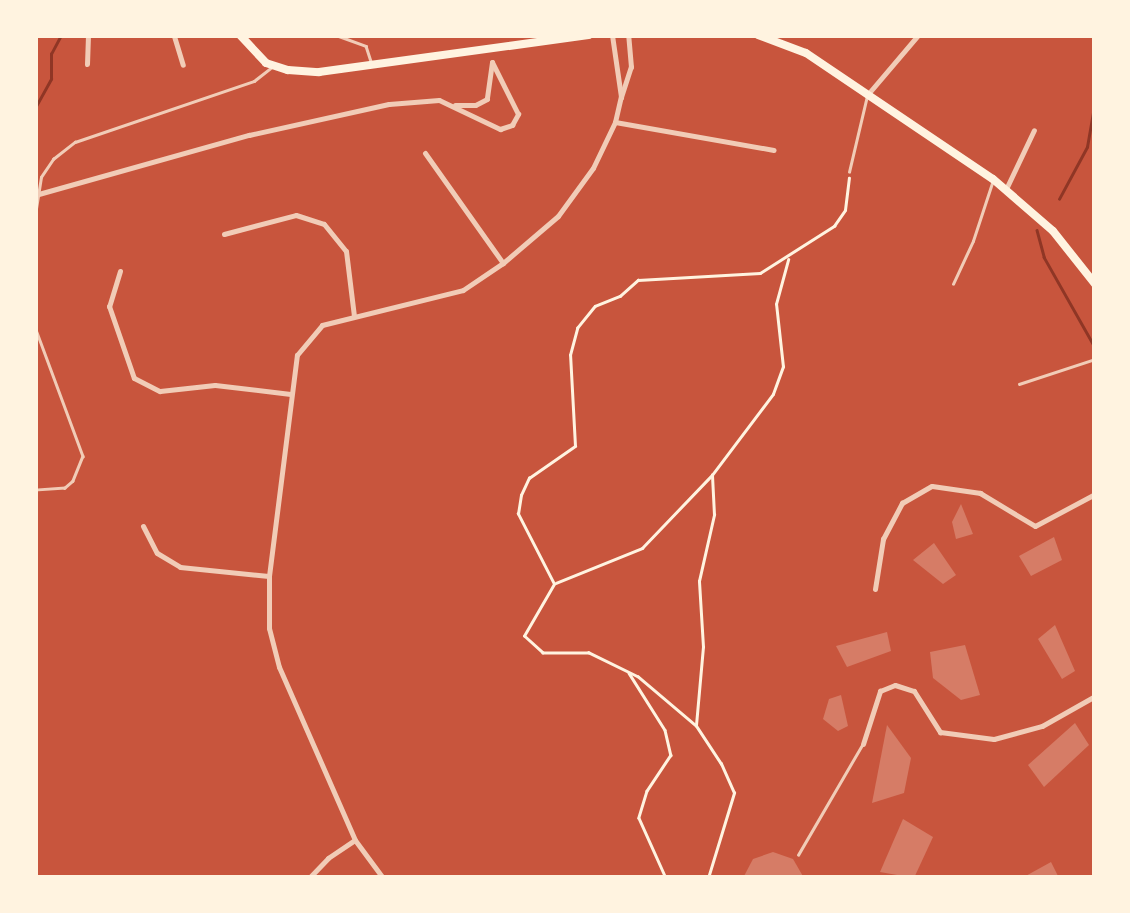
<!DOCTYPE html>
<style>
body{margin:0}
#map{position:relative;width:1130px;height:913px;overflow:hidden;background:#c8553d;font-family:"Exo 2",sans-serif}
div>[style]{position:absolute}
[style*='--x']{left:calc(var(--x)*1px);top:calc(var(--y)*1px);width:calc(var(--w)*1px);rotate:calc(var(--a)*1deg)}
.stream>*{height:2.5px;margin:-1.25px;padding:0 1.25px;transform-origin:1.25px;border-radius:1.25px;background:#8f3625}
.building>*{inset:0;background:#d67c66}
.path>*{height:2.5px;margin:-1.25px;padding:0 1.25px;transform-origin:1.25px;border-radius:1.25px;background:#fff3e0}
.service>*{height:2.5px;margin:-1.25px;padding:0 1.25px;transform-origin:1.25px;border-radius:1.25px;background:#f1ccb7}
.minor>*{height:5px;margin:-2.5px;padding:0 2.5px;transform-origin:2.5px;border-radius:2.5px;background:#f1ccb7}
.secondary>*{height:8px;margin:-4px;padding:0 4px;transform-origin:4px;border-radius:4px;background:#fff3e0}
span{translate:-50% -50%;white-space:nowrap;text-align:center;line-height:1.15;-webkit-text-stroke:9px #fff3e0;paint-order:stroke}
.frame{position:absolute;inset:0;border:38px solid #fff3e0;pointer-events:none}
</style>
<div id="map">
<div class="stream">
<div style="--x:35;--y:108;--w:33;--a:-61"></div>
<div style="--x:51;--y:79;--w:25;--a:-90"></div>
<div style="--x:51;--y:54;--w:21;--a:-62"></div>
<div style="--x:1059;--y:199;--w:59;--a:-61.7"></div>
<div style="--x:1087;--y:147;--w:47;--a:-80.1"></div>
<div style="--x:1037;--y:230;--w:28;--a:75"></div>
<div style="--x:1044;--y:257;--w:103;--a:60.5"></div>
</div>
<div class="building">
<div style="clip-path:polygon(961px 504px,973px 534px,956px 539px,952px 522px)"></div>
<div style="clip-path:polygon(1054px 537px,1062px 560px,1031px 576px,1019px 556px)"></div>
<div style="clip-path:polygon(934px 543px,956px 575px,943px 584px,913px 560px)"></div>
<div style="clip-path:polygon(1055px 625px,1075px 671px,1062px 679px,1038px 639px)"></div>
<div style="clip-path:polygon(887px 632px,891px 651px,847px 667px,836px 646px)"></div>
<div style="clip-path:polygon(965px 645px,980px 695px,961px 700px,933px 678px,930px 652px)"></div>
<div style="clip-path:polygon(841px 695px,848px 726px,838px 731px,823px 719px,829px 699px)"></div>
<div style="clip-path:polygon(1075px 723px,1089px 745px,1044px 787px,1028px 765px)"></div>
<div style="clip-path:polygon(887px 725px,911px 758px,904px 793px,872px 803px)"></div>
<div style="clip-path:polygon(903px 819px,933px 837px,914px 878px,880px 872px)"></div>
<div style="clip-path:polygon(773px 852px,793px 859px,804px 878px,743px 878px,753px 859px)"></div>
<div style="clip-path:polygon(1051px 862px,1059px 878px,1022px 878px)"></div>
</div>
<div class="path">
<div style="--x:556;--y:583;--w:93;--a:-22.1"></div>
<div style="--x:642;--y:548;--w:100;--a:-46.2"></div>
<div style="--x:629;--y:673;--w:67;--a:57.7"></div>
<div style="--x:665;--y:730;--w:26;--a:77"></div>
<div style="--x:671;--y:755;--w:43;--a:123.7"></div>
<div style="--x:647;--y:791;--w:28;--a:107"></div>
<div style="--x:639;--y:818;--w:66;--a:65.8"></div>
<div style="--x:696;--y:725;--w:78;--a:-84.9"></div>
<div style="--x:703;--y:647;--w:66;--a:-93.5"></div>
<div style="--x:699;--y:581;--w:68;--a:-77.2"></div>
<div style="--x:714;--y:515;--w:40;--a:-92.9"></div>
<div style="--x:712;--y:475;--w:101;--a:-53"></div>
<div style="--x:773;--y:394;--w:29;--a:-70"></div>
<div style="--x:783;--y:367;--w:63;--a:-96.3"></div>
<div style="--x:776;--y:304;--w:46;--a:-74.7"></div>
<div style="--x:708;--y:878;--w:89;--a:-73"></div>
<div style="--x:734;--y:793;--w:32;--a:-114"></div>
<div style="--x:721;--y:764;--w:45;--a:-123.3"></div>
<div style="--x:696;--y:726;--w:76;--a:-139.8"></div>
<div style="--x:638;--y:677;--w:55;--a:-153.9"></div>
<div style="--x:589;--y:653;--w:46;--a:180"></div>
<div style="--x:543;--y:653;--w:25;--a:-138"></div>
<div style="--x:524;--y:636;--w:60;--a:-60"></div>
<div style="--x:554;--y:584;--w:79;--a:-117.2"></div>
<div style="--x:518;--y:514;--w:19;--a:-81"></div>
<div style="--x:521;--y:495;--w:19;--a:-65"></div>
<div style="--x:529;--y:478;--w:56;--a:-34.8"></div>
<div style="--x:575;--y:446;--w:91;--a:-93.1"></div>
<div style="--x:570;--y:355;--w:28;--a:-75"></div>
<div style="--x:577;--y:328;--w:28;--a:-51"></div>
<div style="--x:595;--y:306;--w:27;--a:-22"></div>
<div style="--x:620;--y:296;--w:24;--a:-42"></div>
<div style="--x:638;--y:280;--w:122;--a:-3.3"></div>
<div style="--x:760;--y:273;--w:88;--a:-32.4"></div>
<div style="--x:834;--y:226;--w:19;--a:-55"></div>
<div style="--x:845;--y:210;--w:32;--a:-83"></div>
</div>
<div class="service">
<div style="--x:336;--y:35;--w:32;--a:20"></div>
<div style="--x:366;--y:46;--w:16;--a:72"></div>
<div style="--x:849;--y:172;--w:78;--a:-76.7"></div>
<div style="--x:35;--y:215;--w:38;--a:-81"></div>
<div style="--x:41;--y:177;--w:22;--a:-56"></div>
<div style="--x:53;--y:159;--w:28;--a:-38"></div>
<div style="--x:75;--y:142;--w:189;--a:-18.8"></div>
<div style="--x:254;--y:81;--w:24;--a:-38"></div>
<div style="--x:953;--y:284;--w:47;--a:-65.1"></div>
<div style="--x:973;--y:241;--w:64;--a:-71.8"></div>
<div style="--x:35;--y:327;--w:138;--a:69.6"></div>
<div style="--x:83;--y:456;--w:27;--a:112"></div>
<div style="--x:73;--y:481;--w:11;--a:139"></div>
<div style="--x:65;--y:488;--w:30;--a:176"></div>
<div style="--x:1019;--y:384;--w:80;--a:-18.2"></div>
<div style="--x:798;--y:855;--w:127;--a:-59.8"></div>
</div>
<div class="minor">
<div style="--x:612;--y:35;--w:63;--a:81.7"></div>
<div style="--x:621;--y:97;--w:32;--a:-72"></div>
<div style="--x:631;--y:67;--w:32;--a:-95"></div>
<div style="--x:174;--y:36;--w:30;--a:73"></div>
<div style="--x:87;--y:64;--w:29;--a:-88"></div>
<div style="--x:868;--y:94;--w:77;--a:-49.7"></div>
<div style="--x:615;--y:122;--w:161;--a:10"></div>
<div style="--x:425;--y:153;--w:135;--a:54.7"></div>
<div style="--x:1006;--y:189;--w:65;--a:-64.6"></div>
<div style="--x:35;--y:195;--w:222;--a:-15.7"></div>
<div style="--x:249;--y:135;--w:143;--a:-12.5"></div>
<div style="--x:389;--y:104;--w:50;--a:-4.6"></div>
<div style="--x:439;--y:100;--w:68;--a:25.4"></div>
<div style="--x:500;--y:129;--w:13;--a:-18"></div>
<div style="--x:512;--y:125;--w:13;--a:-61"></div>
<div style="--x:518;--y:114;--w:58;--a:-116.6"></div>
<div style="--x:492;--y:62;--w:37;--a:98"></div>
<div style="--x:487;--y:99;--w:13;--a:153"></div>
<div style="--x:475;--y:105;--w:20;--a:180"></div>
<div style="--x:224;--y:234;--w:74;--a:-14.8"></div>
<div style="--x:296;--y:215;--w:29;--a:18"></div>
<div style="--x:324;--y:224;--w:35;--a:51"></div>
<div style="--x:346;--y:251;--w:65;--a:83"></div>
<div style="--x:120;--y:271;--w:37;--a:107"></div>
<div style="--x:109;--y:306;--w:76;--a:70.9"></div>
<div style="--x:134;--y:378;--w:29;--a:27"></div>
<div style="--x:160;--y:391;--w:55;--a:-6.2"></div>
<div style="--x:215;--y:385;--w:76;--a:6.8"></div>
<div style="--x:143;--y:526;--w:30;--a:63"></div>
<div style="--x:157;--y:553;--w:27;--a:31"></div>
<div style="--x:180;--y:567;--w:89;--a:5.8"></div>
<div style="--x:875;--y:589;--w:51;--a:-80.9"></div>
<div style="--x:883;--y:539;--w:41;--a:-62.2"></div>
<div style="--x:902;--y:503;--w:34;--a:-30"></div>
<div style="--x:932;--y:486;--w:49;--a:8.3"></div>
<div style="--x:980;--y:493;--w:64;--a:31"></div>
<div style="--x:1035;--y:526;--w:68;--a:-28.1"></div>
<div style="--x:863;--y:744;--w:56;--a:-72.2"></div>
<div style="--x:880;--y:691;--w:16;--a:-22"></div>
<div style="--x:895;--y:685;--w:20;--a:18"></div>
<div style="--x:914;--y:691;--w:49;--a:57.6"></div>
<div style="--x:940;--y:732;--w:54;--a:7.4"></div>
<div style="--x:994;--y:739;--w:50;--a:-15.2"></div>
<div style="--x:1042;--y:726;--w:61;--a:-29.5"></div>
<div style="--x:309;--y:878;--w:28;--a:-46"></div>
<div style="--x:328;--y:858;--w:32;--a:-34"></div>
<div style="--x:383;--y:878;--w:47;--a:-126.4"></div>
<div style="--x:355;--y:840;--w:189;--a:-113.7"></div>
<div style="--x:279;--y:667;--w:40;--a:-104.4"></div>
<div style="--x:269;--y:628;--w:52;--a:-90"></div>
<div style="--x:269;--y:576;--w:223;--a:-82.8"></div>
<div style="--x:297;--y:355;--w:39;--a:-50"></div>
<div style="--x:322;--y:325;--w:145;--a:-13.9"></div>
<div style="--x:463;--y:290;--w:48;--a:-34"></div>
<div style="--x:503;--y:263;--w:72;--a:-40.5"></div>
<div style="--x:558;--y:216;--w:59;--a:-53.9"></div>
<div style="--x:593;--y:168;--w:51;--a:-64.4"></div>
<div style="--x:615;--y:122;--w:26;--a:-77"></div>
</div>
<div class="secondary">
<div style="--x:240;--y:35;--w:38;--a:47"></div>
<div style="--x:266;--y:63;--w:23;--a:18"></div>
<div style="--x:288;--y:70;--w:31;--a:4"></div>
<div style="--x:319;--y:72;--w:272;--a:-7.8"></div>
<div style="--x:758;--y:35;--w:51;--a:20.6"></div>
<div style="--x:806;--y:53;--w:225;--a:34"></div>
<div style="--x:993;--y:179;--w:79;--a:40.9"></div>
<div style="--x:1053;--y:231;--w:68;--a:51.6"></div>
</div>
<div class="frame"></div>
</div>
